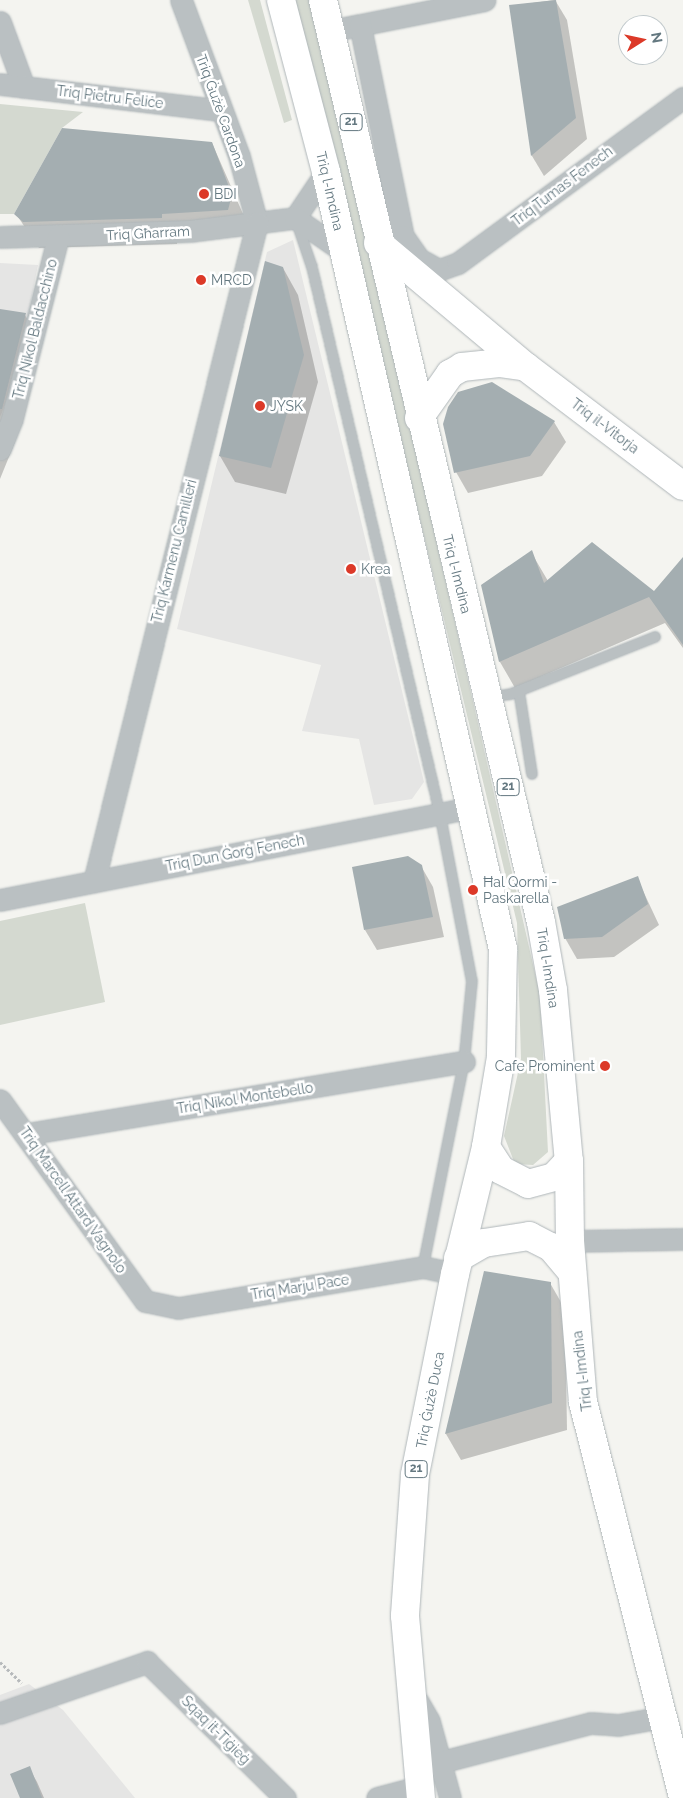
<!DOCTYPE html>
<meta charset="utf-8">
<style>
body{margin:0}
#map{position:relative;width:683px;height:1798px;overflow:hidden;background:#f4f4f0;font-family:Raleway,sans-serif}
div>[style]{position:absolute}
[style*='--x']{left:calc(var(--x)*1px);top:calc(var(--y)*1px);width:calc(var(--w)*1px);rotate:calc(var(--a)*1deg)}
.built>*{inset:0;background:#e5e5e4}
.green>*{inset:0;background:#d4d9d0}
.shadow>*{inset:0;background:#0003}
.building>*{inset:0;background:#a4aeb1}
.path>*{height:3px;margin-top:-1.5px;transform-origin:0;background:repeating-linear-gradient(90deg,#b7babc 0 2.5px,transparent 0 5px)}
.roads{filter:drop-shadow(0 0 1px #afb6b9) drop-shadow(0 0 1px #afb6b9)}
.lane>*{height:10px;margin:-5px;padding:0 5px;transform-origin:5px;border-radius:5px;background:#bac0c2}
.street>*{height:21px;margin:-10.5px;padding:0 10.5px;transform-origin:10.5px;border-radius:10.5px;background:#bac0c2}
.secondary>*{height:28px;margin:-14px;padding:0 14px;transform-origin:14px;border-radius:14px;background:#fff}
.highway>*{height:28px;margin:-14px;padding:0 14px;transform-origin:14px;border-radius:14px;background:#fff}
.dots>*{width:14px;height:14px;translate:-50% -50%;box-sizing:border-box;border:2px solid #fff;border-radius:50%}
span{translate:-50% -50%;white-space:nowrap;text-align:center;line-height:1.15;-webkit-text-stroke:5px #fff;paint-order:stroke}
.shield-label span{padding:1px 4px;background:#fff;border:1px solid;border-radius:4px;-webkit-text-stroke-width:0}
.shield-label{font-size:12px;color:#647880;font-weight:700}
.street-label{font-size:14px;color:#647880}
.poi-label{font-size:14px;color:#647880}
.left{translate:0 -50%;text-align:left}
.right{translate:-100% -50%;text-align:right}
.north{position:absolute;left:618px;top:15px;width:50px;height:50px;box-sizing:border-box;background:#fff;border:1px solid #c1c9cc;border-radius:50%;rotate:80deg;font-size:14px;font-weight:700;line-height:20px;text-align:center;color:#647880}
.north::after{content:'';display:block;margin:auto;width:18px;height:22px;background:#dc3928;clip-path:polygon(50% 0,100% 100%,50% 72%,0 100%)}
</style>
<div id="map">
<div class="built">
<div style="clip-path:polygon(293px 240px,424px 782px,412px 799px,374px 805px,359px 739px,302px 731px,321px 665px,177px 629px,267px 252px)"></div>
<div style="clip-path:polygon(0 263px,38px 265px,15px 380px,0 417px)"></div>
<div style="clip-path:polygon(29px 1684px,63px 1710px,135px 1798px,0 1798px,0 1695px)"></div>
</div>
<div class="green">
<div style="clip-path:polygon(248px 0,260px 0,292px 120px,284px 123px)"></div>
<div style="clip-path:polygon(295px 0,313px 0,540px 995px,548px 1152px,533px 1165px,515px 1164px,504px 1136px,521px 1059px,517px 923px)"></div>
<div style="clip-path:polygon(0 104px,83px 112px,62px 128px,14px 214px,0 214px)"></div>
<div style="clip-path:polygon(85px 903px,105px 1002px,0 1025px,0 921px)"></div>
</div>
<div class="shadow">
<div style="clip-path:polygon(555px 0,567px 20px,587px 139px,544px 176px,532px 156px,510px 6px)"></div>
<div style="clip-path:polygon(212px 143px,247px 223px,243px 236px,177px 240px,177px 244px,39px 248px,16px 214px)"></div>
<div style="clip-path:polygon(283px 268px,298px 295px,318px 382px,286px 494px,235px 482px,220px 456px)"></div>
<div style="clip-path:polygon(0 310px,25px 315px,40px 341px,15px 442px,0 479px)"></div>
<div style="clip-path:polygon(554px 422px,566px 442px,542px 476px,468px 493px,456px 472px)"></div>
<div style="clip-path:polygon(531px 552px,548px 581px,655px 592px,683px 559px,683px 648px,665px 623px,515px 688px,500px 662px,482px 585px)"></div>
<div style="clip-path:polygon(421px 866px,433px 887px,444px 937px,377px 950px,365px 930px)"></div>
<div style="clip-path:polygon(637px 878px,659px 925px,614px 957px,577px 959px,565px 938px)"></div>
<div style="clip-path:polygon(485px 1272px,550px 1283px,565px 1309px,567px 1430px,461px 1460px,446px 1434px)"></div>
<div style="clip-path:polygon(29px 1768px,37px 1782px,44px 1798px,21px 1798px)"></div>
</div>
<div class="building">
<div style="clip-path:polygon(556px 0,576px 118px,531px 156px,509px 5px)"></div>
<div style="clip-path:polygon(62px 128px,212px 142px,232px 195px,228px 210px,162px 214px,162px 218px,23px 222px,14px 214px)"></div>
<div style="clip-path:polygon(265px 261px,283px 267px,304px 355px,271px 468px,219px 456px)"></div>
<div style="clip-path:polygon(0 309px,26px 313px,2px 409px,0 409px)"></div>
<div style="clip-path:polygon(492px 382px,555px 421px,530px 456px,454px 473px,443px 424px,448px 407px,458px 392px)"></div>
<div style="clip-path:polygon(592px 542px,654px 591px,683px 557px,683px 645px,649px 597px,499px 662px,481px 585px,532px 550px,544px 583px)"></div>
<div style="clip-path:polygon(408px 856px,422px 865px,433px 917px,364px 930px,352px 867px)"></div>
<div style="clip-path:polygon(638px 876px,648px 904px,602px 937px,564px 939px,557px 907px)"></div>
<div style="clip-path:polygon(484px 1271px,551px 1282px,552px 1403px,445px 1434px)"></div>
<div style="clip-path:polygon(30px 1766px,42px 1798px,20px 1798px,10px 1774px)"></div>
</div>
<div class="path">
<div style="--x:0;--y:1662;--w:30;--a:44"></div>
</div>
<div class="roads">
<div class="lane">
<div style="--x:297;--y:223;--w:46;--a:71.2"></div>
<div style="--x:312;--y:267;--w:562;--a:76.83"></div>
<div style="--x:440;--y:814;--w:170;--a:79.2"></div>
<div style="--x:472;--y:981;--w:81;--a:95.6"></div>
<div style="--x:464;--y:1062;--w:209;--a:101.3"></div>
<div style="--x:519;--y:691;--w:84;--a:81.1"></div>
<div style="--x:490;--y:697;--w:21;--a:-8"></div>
<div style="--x:511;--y:694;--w:155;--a:-21.6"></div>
</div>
<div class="street">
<div style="--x:181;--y:0;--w:166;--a:69.6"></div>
<div style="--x:239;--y:156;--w:69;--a:75"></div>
<div style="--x:0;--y:22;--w:69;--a:69.7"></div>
<div style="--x:360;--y:25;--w:127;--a:-11.3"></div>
<div style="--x:329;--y:31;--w:32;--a:-11"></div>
<div style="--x:360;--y:25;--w:215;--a:78.5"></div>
<div style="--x:403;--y:236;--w:28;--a:55"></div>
<div style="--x:419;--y:259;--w:23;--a:29"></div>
<div style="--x:439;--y:270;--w:20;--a:-20"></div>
<div style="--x:458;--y:263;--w:279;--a:-36.3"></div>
<div style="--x:0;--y:84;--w:221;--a:6.8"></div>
<div style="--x:295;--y:218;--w:55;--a:-56"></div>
<div style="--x:0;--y:237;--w:190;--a:-1.8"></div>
<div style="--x:190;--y:231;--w:106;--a:-7.1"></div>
<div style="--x:295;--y:218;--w:60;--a:34.8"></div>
<div style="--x:0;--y:449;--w:32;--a:-68"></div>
<div style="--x:12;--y:419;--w:188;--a:-75.8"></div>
<div style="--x:94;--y:881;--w:678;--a:-76.09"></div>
<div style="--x:0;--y:900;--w:480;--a:-11.1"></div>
<div style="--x:0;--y:1100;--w:248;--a:54.2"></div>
<div style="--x:145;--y:1301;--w:34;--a:12"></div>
<div style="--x:178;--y:1308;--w:248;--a:-9.5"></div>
<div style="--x:423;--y:1267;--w:33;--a:12"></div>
<div style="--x:27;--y:1134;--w:443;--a:-9.4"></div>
<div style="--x:570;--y:1241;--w:113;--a:-1"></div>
<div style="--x:414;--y:1695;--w:30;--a:60"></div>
<div style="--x:429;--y:1721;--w:80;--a:74.7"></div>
<div style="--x:0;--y:1713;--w:156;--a:-19.1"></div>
<div style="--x:147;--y:1662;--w:194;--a:44.6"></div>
<div style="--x:441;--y:1762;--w:155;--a:-14.6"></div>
<div style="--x:591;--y:1723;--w:27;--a:4"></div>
<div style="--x:618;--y:1725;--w:47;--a:-9.9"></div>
<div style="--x:377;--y:1798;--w:42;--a:-15"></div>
</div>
<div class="secondary">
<div style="--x:378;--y:243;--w:193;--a:40"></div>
<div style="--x:526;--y:367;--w:197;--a:37.2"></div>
<div style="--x:419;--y:418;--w:54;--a:-54.8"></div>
<div style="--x:450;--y:374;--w:14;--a:-30"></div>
<div style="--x:462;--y:367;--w:37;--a:-6"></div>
<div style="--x:499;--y:363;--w:27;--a:8"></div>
</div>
<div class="highway">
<div style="--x:281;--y:0;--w:178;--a:75.3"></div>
<div style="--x:326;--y:172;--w:797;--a:77.17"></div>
<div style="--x:503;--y:949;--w:108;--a:91.1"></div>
<div style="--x:501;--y:1057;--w:91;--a:99.5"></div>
<div style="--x:486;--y:1147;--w:131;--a:103.7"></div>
<div style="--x:455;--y:1274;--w:205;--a:101.3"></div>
<div style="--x:415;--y:1475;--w:141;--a:94.1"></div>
<div style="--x:405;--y:1616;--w:183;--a:85"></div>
<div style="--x:323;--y:0;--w:947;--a:76.7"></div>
<div style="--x:541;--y:922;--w:69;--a:80"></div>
<div style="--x:553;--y:990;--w:172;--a:84.7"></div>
<div style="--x:569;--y:1161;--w:80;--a:89.3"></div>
<div style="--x:570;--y:1241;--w:162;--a:85.4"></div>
<div style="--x:583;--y:1402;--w:408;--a:75.8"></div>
<div style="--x:486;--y:1147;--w:27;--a:57"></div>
<div style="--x:501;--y:1170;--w:30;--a:27"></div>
<div style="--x:528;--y:1184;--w:27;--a:-15"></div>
<div style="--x:554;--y:1177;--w:22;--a:-47"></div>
<div style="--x:458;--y:1258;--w:30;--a:-30"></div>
<div style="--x:484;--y:1243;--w:46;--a:-8.8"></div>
<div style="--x:529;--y:1236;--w:25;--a:27"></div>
<div style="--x:551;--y:1247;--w:33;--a:50"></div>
</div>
</div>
<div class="dots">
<div style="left:204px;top:194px;background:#dc3928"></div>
<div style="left:201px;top:280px;background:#dc3928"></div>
<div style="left:260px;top:406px;background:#dc3928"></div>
<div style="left:351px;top:569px;background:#dc3928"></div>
<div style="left:473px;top:890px;background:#dc3928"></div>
<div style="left:605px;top:1066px;background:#dc3928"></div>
</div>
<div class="shield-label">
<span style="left:351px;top:122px">21</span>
<span style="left:508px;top:787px">21</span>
<span style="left:416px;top:1469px">21</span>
</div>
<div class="street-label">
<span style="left:110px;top:97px;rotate:7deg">Triq Pietru Feliċe</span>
<span style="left:221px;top:111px;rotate:70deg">Triq Ġużè Cardona</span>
<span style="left:562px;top:186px;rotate:-37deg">Triq Tumas Fenech</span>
<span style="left:330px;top:191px;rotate:77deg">Triq l-Imdina</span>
<span style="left:148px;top:233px;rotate:-3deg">Triq Għarram</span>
<span style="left:35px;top:329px;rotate:-76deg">Triq Nikol Baldacchino</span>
<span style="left:605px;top:426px;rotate:37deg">Triq il-Vitorja</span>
<span style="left:174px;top:551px;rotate:-76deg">Triq Karmenu Camilleri</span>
<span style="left:457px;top:574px;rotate:76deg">Triq l-Imdina</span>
<span style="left:235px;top:853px;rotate:-11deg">Triq Dun Ġorġ Fenech</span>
<span style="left:548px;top:968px;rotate:81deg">Triq l-Imdina</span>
<span style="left:245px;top:1098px;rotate:-9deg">Triq Nikol Montebello</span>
<span style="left:73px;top:1200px;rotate:55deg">Triq Marcell Attard Vagnolo</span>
<span style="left:300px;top:1287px;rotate:-9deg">Triq Marju Pace</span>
<span style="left:582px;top:1371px;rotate:-97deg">Triq l-Imdina</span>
<span style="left:430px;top:1400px;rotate:-79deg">Triq Ġużè Duca</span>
<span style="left:216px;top:1730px;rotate:45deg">Sqaq it-Tiġieġ</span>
</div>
<div class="poi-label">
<span class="left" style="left:214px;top:194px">BDI</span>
<span class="left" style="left:211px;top:280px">MRCD</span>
<span class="left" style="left:270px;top:406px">JYSK</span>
<span class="left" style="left:361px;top:569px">Krea</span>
<span class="left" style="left:483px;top:890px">Ħal Qormi -<br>Paskarella</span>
<span class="right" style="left:595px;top:1066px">Cafe Prominent</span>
</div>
<div class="north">N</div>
</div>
